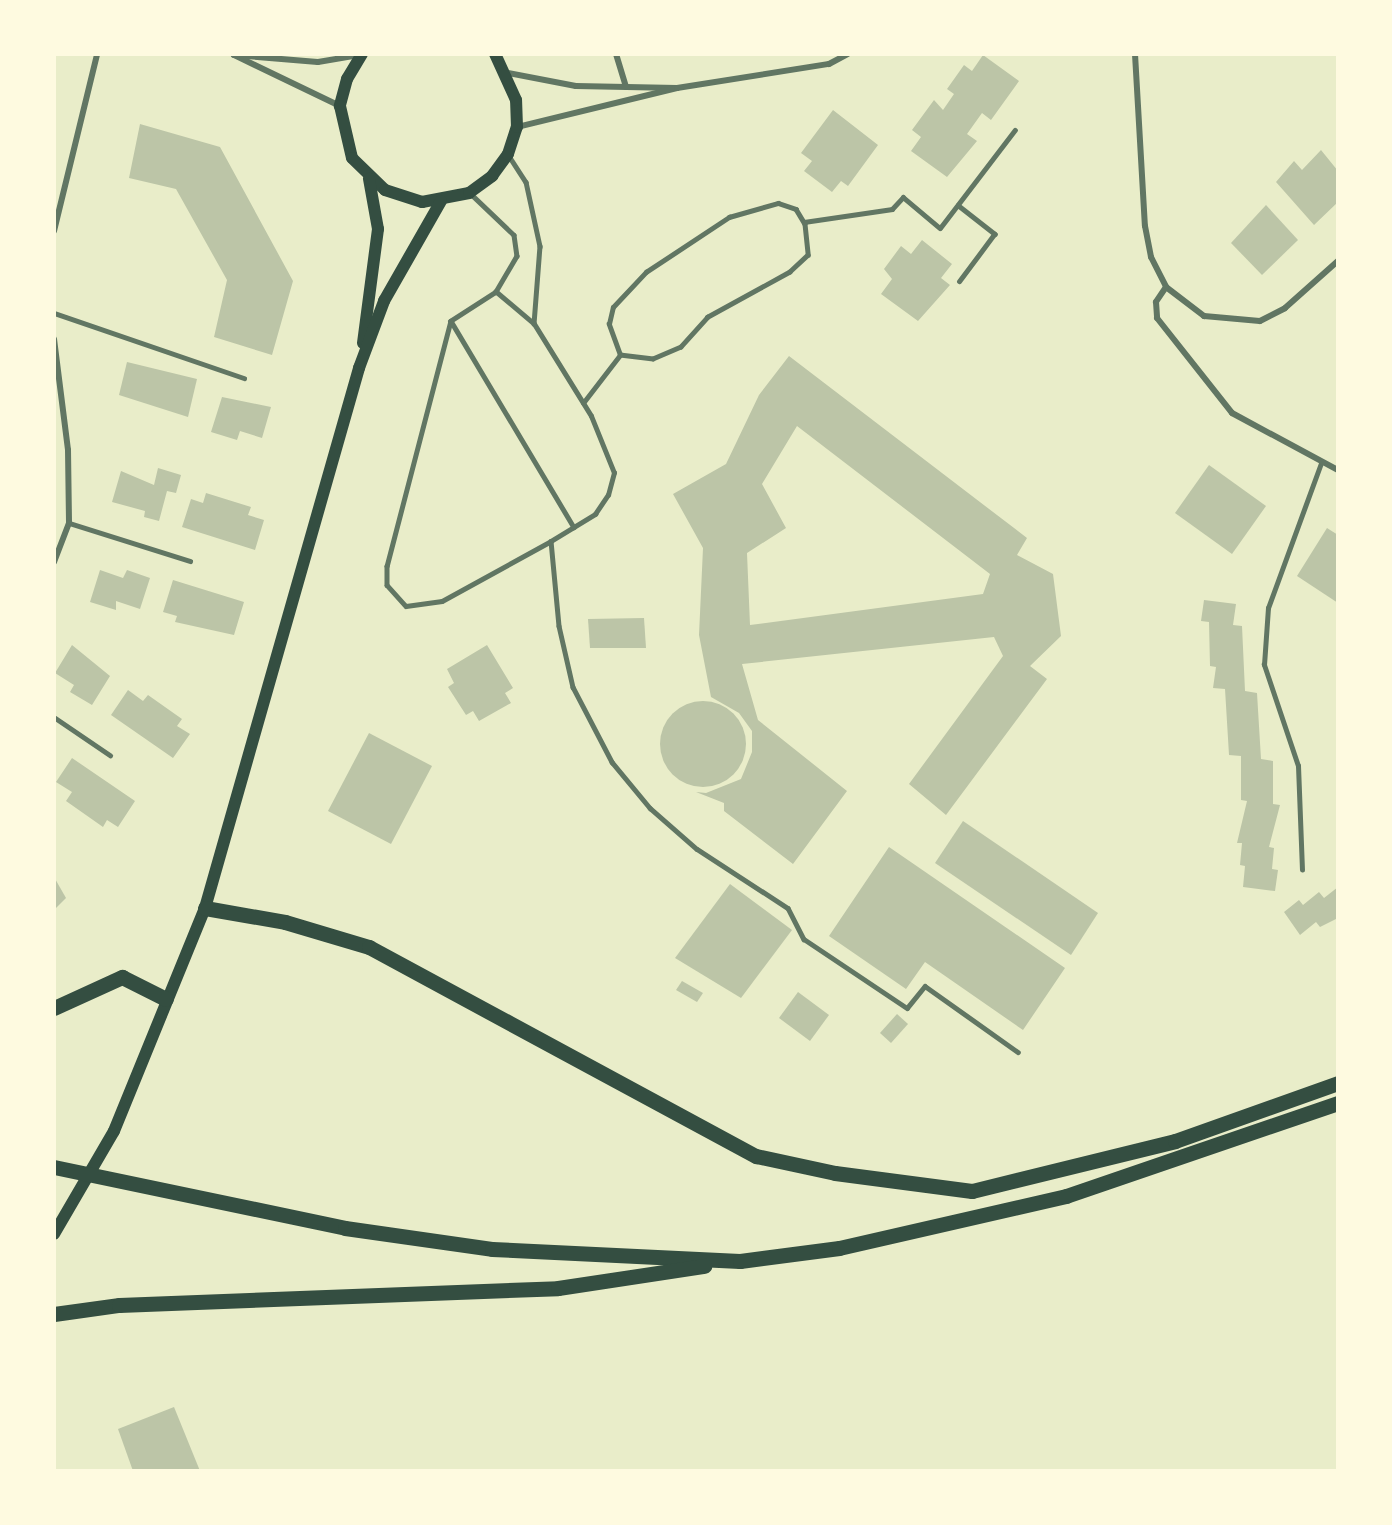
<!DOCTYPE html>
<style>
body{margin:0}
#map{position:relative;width:1392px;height:1525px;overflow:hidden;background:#e9edc9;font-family:Helvetica,sans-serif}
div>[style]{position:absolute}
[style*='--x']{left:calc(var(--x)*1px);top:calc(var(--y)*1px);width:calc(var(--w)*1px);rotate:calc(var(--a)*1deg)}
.building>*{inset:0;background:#bcc5a7}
.round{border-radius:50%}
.service>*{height:4.5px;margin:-2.25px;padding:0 2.25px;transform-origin:2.25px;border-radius:2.25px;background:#617663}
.minor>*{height:6px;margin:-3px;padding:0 3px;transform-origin:3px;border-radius:3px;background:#617663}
.secondary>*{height:12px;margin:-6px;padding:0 6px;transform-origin:6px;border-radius:6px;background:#344e41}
.primary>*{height:15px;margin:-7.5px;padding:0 7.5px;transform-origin:7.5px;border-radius:7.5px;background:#344e41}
span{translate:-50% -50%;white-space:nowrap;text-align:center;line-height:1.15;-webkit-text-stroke:4.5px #fefae0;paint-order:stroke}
.frame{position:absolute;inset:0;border:56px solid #fefae0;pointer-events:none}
</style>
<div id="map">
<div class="building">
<div style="clip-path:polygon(983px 55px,1019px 81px,991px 120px,982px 113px,967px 134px,977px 141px,947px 177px,911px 151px,921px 137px,912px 130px,934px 100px,943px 110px,954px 94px,947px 89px,964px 65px,972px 71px)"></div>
<div style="clip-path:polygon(833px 110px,878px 145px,848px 186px,841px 181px,832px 192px,804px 171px,812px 161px,801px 153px)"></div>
<div style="clip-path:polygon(140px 124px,220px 147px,293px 281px,272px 355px,214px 337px,227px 280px,176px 189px,129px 178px)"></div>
<div style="clip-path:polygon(1321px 150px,1338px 171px,1338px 202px,1314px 225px,1276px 182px,1294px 161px,1302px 170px)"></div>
<div style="clip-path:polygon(1266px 205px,1298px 240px,1262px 275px,1231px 243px)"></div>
<div style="clip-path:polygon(922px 240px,952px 264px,941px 278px,950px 285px,918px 321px,881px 294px,892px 279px,884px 269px,901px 246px,911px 254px)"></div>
<div style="clip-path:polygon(evenodd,789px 356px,1027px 538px,1017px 555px,1053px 574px,1061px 636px,1030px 666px,1047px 679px,946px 815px,909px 784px,1003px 656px,994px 637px,742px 664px,758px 720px,847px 791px,793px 864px,724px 811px,724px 803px,696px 792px,706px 793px,741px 779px,752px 752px,752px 731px,739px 713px,711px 697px,699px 635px,703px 548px,673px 494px,726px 464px,759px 395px,789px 356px,797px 426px,990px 574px,983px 594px,750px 625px,747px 553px,786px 528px,762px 484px,797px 426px)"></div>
<div style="clip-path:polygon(127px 362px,197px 379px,188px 417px,119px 395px)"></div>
<div style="clip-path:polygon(222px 397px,271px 407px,262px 438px,240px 431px,237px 440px,211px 432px)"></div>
<div style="clip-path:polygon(1209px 465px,1266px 506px,1232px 554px,1175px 513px)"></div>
<div style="clip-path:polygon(158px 468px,181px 475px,176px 493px,167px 491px,159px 521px,144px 517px,145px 511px,112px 502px,121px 471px,154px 485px)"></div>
<div style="clip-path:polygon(206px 493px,251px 507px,248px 515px,264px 520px,255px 550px,182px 527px,191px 499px,203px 503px)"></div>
<div style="clip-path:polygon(1327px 528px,1338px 535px,1338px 603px,1297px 576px)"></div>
<div style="clip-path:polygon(100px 570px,123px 578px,127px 570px,150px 578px,140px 609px,116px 601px,116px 610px,90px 602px)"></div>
<div style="clip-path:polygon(173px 580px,244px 602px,234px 635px,175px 622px,177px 616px,163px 612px)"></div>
<div style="clip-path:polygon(1204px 600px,1236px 604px,1233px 625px,1242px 626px,1245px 691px,1257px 693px,1261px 759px,1273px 761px,1273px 804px,1280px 805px,1269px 847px,1274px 848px,1272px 869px,1278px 870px,1275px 891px,1243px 887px,1245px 866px,1240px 865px,1242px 843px,1237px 843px,1247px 801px,1241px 800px,1241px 756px,1229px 755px,1225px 689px,1213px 688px,1216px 667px,1210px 666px,1209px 622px,1201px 621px)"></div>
<div style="clip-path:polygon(644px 618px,646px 648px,590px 648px,588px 619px)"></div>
<div style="clip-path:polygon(72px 645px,110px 676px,92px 705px,70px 692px,74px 685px,55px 673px)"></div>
<div style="clip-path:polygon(487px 645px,513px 688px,505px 693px,511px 703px,479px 721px,473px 711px,466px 715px,448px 687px,454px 683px,447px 669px)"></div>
<div style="clip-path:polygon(128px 690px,143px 701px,148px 695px,182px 719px,177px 726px,190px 734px,173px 758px,111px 715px)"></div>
<div class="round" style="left:660px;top:701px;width:86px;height:86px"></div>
<div style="clip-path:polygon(369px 733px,432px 766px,391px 844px,328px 811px)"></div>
<div style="clip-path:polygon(72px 758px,135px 801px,118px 827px,107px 820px,103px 827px,66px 801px,72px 792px,56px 782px)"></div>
<div style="clip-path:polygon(963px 821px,1098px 913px,1071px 955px,935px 863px)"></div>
<div style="clip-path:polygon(889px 847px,1065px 968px,1023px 1030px,925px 962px,906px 989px,829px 936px)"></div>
<div style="clip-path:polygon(54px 877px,66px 898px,54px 910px)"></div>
<div style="clip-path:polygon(730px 884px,792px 930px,741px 998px,675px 958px)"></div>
<div style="clip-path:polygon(1338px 887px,1338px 918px,1320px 927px,1316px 922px,1300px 935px,1284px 912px,1299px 900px,1303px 905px,1319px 892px,1324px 898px)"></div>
<div style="clip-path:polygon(682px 981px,703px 993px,697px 1002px,676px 990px)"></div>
<div style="clip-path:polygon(798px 992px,829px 1015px,810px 1041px,779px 1018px)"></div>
<div style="clip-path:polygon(897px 1014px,908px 1024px,891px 1043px,880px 1033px)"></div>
<div style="clip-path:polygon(174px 1407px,200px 1471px,133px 1471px,118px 1429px)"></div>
</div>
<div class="service">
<div style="--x:509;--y:156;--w:31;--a:57"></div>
<div style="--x:526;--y:182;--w:66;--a:77.7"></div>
<div style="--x:540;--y:246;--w:78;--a:94.4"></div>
<div style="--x:471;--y:194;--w:59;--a:43.6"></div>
<div style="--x:514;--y:235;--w:21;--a:82"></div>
<div style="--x:517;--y:256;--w:42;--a:120.3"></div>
<div style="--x:496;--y:292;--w:54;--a:147.2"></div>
<div style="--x:451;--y:321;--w:253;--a:104.6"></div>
<div style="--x:387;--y:566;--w:19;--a:90"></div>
<div style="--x:387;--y:585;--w:28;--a:48"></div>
<div style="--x:406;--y:606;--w:36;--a:-8"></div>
<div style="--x:442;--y:601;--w:124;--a:-28.8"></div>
<div style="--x:551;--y:541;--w:52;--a:-31.5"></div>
<div style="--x:595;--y:514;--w:23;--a:-56"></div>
<div style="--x:608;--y:495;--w:23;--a:-75"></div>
<div style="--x:614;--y:473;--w:61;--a:-112"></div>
<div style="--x:591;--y:416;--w:108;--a:-121.8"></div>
<div style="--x:534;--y:324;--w:50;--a:-139.9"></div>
<div style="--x:778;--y:203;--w:19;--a:18"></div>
<div style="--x:796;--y:209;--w:17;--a:59"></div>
<div style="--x:805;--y:224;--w:31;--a:84"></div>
<div style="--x:808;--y:255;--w:25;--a:137"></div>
<div style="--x:790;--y:272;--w:94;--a:151.2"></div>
<div style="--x:708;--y:317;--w:40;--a:132"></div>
<div style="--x:681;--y:347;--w:30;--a:157"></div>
<div style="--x:653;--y:359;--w:33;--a:-173"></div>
<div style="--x:620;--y:355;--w:33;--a:-110"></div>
<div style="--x:609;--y:324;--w:17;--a:-77"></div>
<div style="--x:613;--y:307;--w:48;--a:-46.7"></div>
<div style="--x:646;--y:272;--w:100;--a:-33.5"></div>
<div style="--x:729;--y:217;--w:51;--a:-15.9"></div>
<div style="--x:958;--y:205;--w:47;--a:38.1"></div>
<div style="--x:995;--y:234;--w:59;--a:126.7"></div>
<div style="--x:804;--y:222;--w:89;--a:-8.4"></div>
<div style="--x:892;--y:209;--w:16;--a:-47"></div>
<div style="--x:903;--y:197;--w:48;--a:40"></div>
<div style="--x:940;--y:228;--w:123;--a:-52.6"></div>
<div style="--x:54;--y:313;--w:201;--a:18.9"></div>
<div style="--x:451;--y:321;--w:240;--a:59.2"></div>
<div style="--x:583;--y:403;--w:61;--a:-52.4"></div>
<div style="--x:69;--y:523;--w:127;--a:17.4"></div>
<div style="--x:551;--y:541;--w:85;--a:84.6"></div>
<div style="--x:559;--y:626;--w:63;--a:77.1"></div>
<div style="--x:573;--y:687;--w:85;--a:62.5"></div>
<div style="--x:612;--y:762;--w:60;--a:50.4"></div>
<div style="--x:650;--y:808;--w:62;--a:41.1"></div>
<div style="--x:697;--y:849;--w:108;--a:33"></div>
<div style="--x:788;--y:908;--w:35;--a:63"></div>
<div style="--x:804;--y:939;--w:124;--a:33.8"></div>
<div style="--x:907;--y:1008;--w:28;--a:-51"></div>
<div style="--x:925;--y:986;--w:114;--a:35.4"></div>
<div style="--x:54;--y:717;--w:68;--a:34.2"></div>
<div style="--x:1302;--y:870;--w:104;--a:-92.2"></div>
<div style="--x:1298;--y:766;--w:107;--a:-108.6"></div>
<div style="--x:1264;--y:665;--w:57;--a:-86"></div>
<div style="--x:1268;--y:608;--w:154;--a:-69.9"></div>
</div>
<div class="minor">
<div style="--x:616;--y:54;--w:34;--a:73"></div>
<div style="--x:1135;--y:54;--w:172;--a:86.7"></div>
<div style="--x:1145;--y:226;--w:32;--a:79"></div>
<div style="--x:1151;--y:257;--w:34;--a:63"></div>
<div style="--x:1166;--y:287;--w:48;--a:37.3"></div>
<div style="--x:1204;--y:316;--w:56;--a:5.1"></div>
<div style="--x:1260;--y:321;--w:28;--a:-27"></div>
<div style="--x:1285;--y:308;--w:71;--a:-41.6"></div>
<div style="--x:508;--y:73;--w:69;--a:10.8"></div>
<div style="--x:576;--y:86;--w:101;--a:1.1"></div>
<div style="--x:677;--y:88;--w:165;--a:166.3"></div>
<div style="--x:677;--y:88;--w:154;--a:-9"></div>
<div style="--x:829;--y:64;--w:21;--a:-28"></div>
<div style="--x:340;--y:106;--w:118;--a:-154.3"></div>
<div style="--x:234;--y:55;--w:84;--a:4.8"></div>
<div style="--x:318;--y:62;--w:43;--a:-9.5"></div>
<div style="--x:54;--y:231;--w:182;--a:-76.3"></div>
<div style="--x:1166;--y:287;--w:18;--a:124"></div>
<div style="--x:1156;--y:302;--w:16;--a:86"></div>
<div style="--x:1157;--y:318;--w:121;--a:51.7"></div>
<div style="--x:1232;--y:413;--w:120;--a:28.3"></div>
<div style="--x:54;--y:339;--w:112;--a:82.8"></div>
<div style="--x:68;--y:450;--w:73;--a:89.2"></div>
<div style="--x:69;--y:523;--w:42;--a:111"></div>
</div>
<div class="secondary">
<div style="--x:362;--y:54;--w:29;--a:121"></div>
<div style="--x:347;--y:79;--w:28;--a:105"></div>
<div style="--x:340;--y:106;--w:53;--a:77"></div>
<div style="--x:352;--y:158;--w:46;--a:44.1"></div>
<div style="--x:385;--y:190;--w:39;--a:18"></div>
<div style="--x:422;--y:202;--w:48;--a:-10.8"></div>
<div style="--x:469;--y:193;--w:29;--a:-36"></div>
<div style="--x:492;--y:176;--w:27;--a:-54"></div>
<div style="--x:508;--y:154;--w:28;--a:-72"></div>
<div style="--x:517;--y:127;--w:27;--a:-92"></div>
<div style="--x:516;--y:100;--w:51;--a:-114.5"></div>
<div style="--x:363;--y:343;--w:115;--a:-82.5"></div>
<div style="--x:378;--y:229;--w:51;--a:-100.2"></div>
<div style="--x:54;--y:1234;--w:119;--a:-59.8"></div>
<div style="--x:114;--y:1131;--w:241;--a:-67.8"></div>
<div style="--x:205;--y:908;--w:562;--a:-74.08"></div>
<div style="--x:359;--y:368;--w:72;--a:-69.5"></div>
<div style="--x:384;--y:301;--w:115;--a:-60.3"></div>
</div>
<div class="primary">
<div style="--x:205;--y:908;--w:81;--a:9.9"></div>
<div style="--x:285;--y:922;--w:88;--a:16.6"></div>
<div style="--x:369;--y:947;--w:440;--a:28.4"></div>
<div style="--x:756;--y:1156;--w:81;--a:12.1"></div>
<div style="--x:835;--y:1173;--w:138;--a:7.5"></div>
<div style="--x:972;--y:1191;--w:209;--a:-13.8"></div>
<div style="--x:1175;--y:1141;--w:173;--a:-19.6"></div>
<div style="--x:54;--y:1008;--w:75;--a:-24.5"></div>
<div style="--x:122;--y:977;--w:49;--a:26.6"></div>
<div style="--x:54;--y:1167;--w:297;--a:11.8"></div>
<div style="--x:345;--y:1228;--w:148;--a:8.1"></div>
<div style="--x:492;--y:1249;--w:248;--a:2.8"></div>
<div style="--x:740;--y:1261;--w:100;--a:-7.5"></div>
<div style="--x:839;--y:1248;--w:233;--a:-12.9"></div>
<div style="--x:1066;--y:1196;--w:287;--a:-18.9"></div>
<div style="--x:54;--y:1314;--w:66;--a:-7.9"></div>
<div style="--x:119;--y:1305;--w:439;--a:-2.2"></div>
<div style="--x:558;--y:1288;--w:148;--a:-8.6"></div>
</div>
<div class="frame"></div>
</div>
